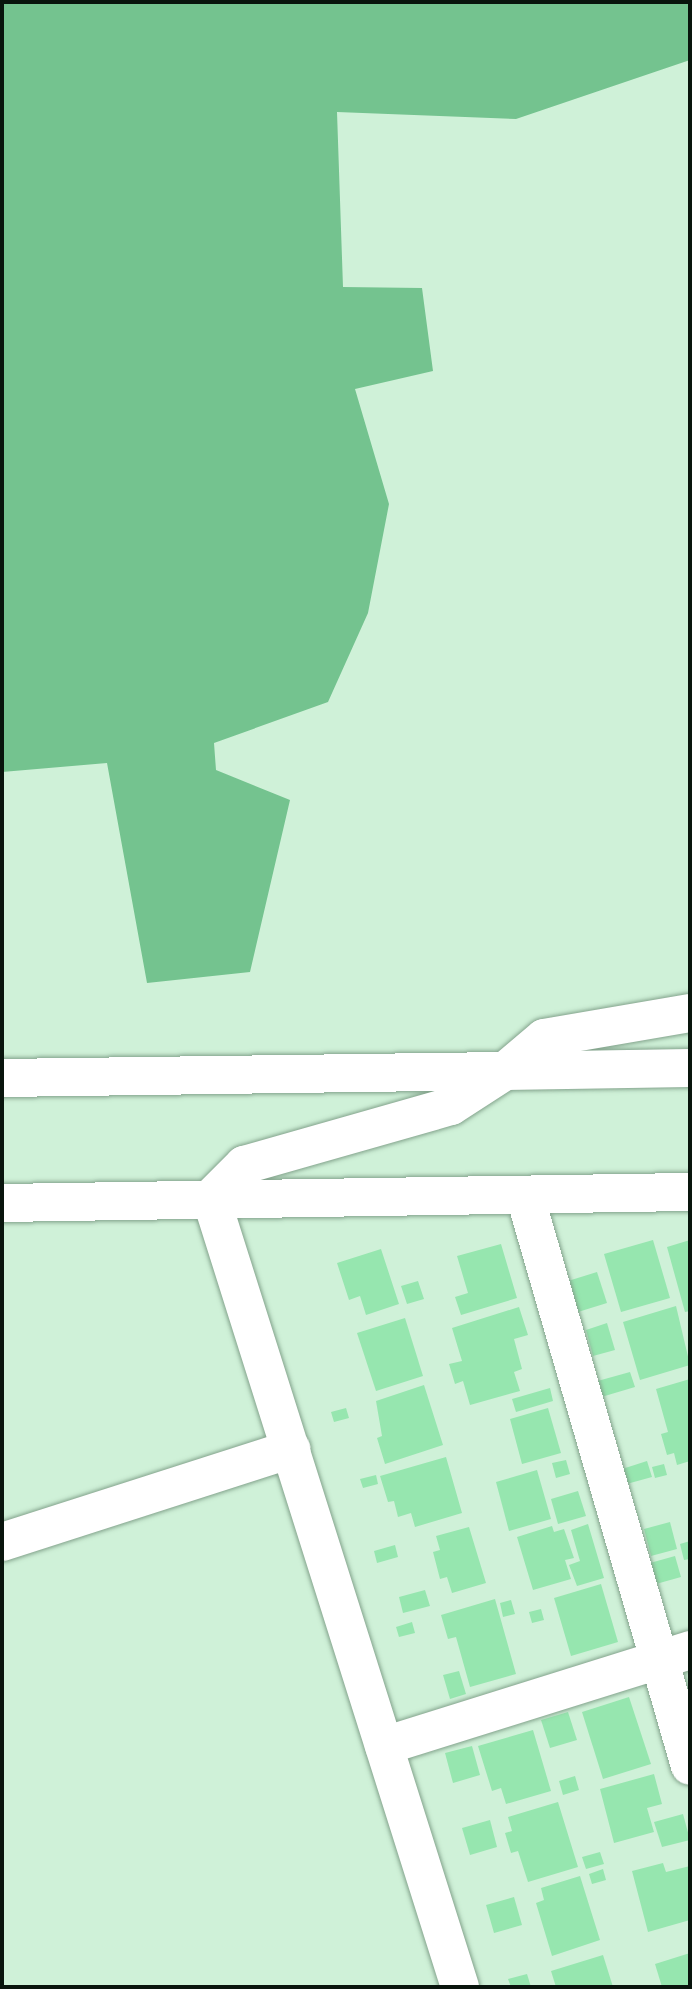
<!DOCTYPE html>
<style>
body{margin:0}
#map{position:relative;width:692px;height:1989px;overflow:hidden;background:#cff1d8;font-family:Quicksand,sans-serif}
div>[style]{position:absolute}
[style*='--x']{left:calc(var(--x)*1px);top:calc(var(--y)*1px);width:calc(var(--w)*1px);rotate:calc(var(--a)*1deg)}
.forest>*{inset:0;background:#74c38f}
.building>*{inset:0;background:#96e6af}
.roads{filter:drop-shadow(0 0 2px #83a38c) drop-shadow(0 0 2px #83a38c)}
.minor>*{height:38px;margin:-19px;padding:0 19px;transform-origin:19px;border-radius:19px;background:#fff}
span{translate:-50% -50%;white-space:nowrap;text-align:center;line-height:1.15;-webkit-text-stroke:5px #dcfee5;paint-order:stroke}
.frame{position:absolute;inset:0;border:4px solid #09150d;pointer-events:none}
</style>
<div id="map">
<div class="forest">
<div style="clip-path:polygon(2px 2px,690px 2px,690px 60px,516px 119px,337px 112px,343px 287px,422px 288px,433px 371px,355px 389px,389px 504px,368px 613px,328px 702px,214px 743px,216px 770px,290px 800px,250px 972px,147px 983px,107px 763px,2px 772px)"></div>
</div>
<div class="building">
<div style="clip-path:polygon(653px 1240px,670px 1298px,621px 1312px,604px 1254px)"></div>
<div style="clip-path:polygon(690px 1240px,690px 1311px,685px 1312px,667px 1247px)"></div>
<div style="clip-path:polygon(501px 1244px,517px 1298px,461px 1315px,455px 1297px,468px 1293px,457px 1256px)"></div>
<div style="clip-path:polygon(381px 1249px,399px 1304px,366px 1315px,360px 1296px,349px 1300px,337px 1263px)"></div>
<div style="clip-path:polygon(597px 1272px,607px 1303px,578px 1312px,568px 1281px)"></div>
<div style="clip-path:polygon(418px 1281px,424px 1299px,407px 1304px,401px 1286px)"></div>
<div style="clip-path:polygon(676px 1306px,690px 1365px,640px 1380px,623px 1322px)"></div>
<div style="clip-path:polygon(519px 1307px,528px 1335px,514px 1339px,522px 1369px,514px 1372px,520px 1391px,470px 1405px,463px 1381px,455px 1384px,449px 1364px,462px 1361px,452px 1328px)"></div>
<div style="clip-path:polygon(405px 1318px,423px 1376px,376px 1391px,357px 1333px)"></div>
<div style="clip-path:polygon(607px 1323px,615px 1350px,593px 1356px,586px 1330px)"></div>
<div style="clip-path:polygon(630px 1372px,635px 1387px,598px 1398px,594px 1382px)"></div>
<div style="clip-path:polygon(690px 1379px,690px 1461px,677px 1465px,674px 1453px,667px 1455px,661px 1434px,668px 1432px,656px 1389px)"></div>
<div style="clip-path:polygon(424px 1385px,443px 1445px,385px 1464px,377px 1438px,382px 1436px,376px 1401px)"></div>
<div style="clip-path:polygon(550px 1388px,553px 1401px,516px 1412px,512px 1399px)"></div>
<div style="clip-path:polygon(346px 1408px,349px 1418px,334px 1422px,331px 1412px)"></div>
<div style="clip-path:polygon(548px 1408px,561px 1453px,522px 1464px,510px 1419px)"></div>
<div style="clip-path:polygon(446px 1457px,462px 1513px,415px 1527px,411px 1513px,398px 1517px,394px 1501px,388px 1502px,380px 1476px)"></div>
<div style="clip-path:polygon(566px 1460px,570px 1474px,556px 1478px,552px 1463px)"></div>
<div style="clip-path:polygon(647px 1461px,652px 1477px,623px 1485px,619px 1470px)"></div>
<div style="clip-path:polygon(664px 1464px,667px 1475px,655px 1478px,652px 1467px)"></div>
<div style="clip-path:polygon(537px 1470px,551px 1519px,509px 1531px,496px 1482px)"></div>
<div style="clip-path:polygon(376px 1475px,378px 1484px,363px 1488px,360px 1479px)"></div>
<div style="clip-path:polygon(578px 1491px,586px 1516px,558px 1524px,551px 1499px)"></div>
<div style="clip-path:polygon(670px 1522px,677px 1549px,651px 1556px,644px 1529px)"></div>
<div style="clip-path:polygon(588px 1524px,604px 1578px,577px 1586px,569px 1565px,580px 1561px,571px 1530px)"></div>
<div style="clip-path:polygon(552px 1526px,554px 1532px,564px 1529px,574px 1558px,565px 1560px,571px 1579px,533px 1590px,517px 1537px)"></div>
<div style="clip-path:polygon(469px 1527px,486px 1583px,452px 1593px,447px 1577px,440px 1579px,433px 1552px,440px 1550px,436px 1536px)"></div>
<div style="clip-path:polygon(690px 1541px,690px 1559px,684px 1560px,680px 1544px)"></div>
<div style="clip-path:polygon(395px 1545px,398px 1557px,377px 1563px,374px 1551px)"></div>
<div style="clip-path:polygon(675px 1556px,681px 1577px,656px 1584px,650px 1563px)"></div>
<div style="clip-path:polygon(601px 1584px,618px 1642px,571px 1656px,554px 1598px)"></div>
<div style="clip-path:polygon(425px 1590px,430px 1606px,403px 1613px,399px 1597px)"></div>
<div style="clip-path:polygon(495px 1599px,516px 1674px,470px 1687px,456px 1637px,448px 1639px,441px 1615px)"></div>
<div style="clip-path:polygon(511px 1600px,515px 1614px,503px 1617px,500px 1603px)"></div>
<div style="clip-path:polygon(541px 1609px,544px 1620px,532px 1623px,529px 1612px)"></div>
<div style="clip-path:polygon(412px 1622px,415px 1633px,399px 1637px,396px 1627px)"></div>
<div style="clip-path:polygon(459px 1671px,466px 1694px,450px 1699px,443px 1675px)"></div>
<div style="clip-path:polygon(629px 1697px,651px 1764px,603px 1779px,582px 1712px)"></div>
<div style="clip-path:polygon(568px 1712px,577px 1740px,550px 1748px,541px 1720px)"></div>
<div style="clip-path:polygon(533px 1730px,551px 1791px,506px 1804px,501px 1788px,492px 1791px,478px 1746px)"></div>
<div style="clip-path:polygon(472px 1746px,480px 1775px,453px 1783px,445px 1753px)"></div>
<div style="clip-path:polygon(654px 1774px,662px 1804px,647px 1808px,654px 1832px,614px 1843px,600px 1789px)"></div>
<div style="clip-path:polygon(575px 1776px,579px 1790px,563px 1795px,559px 1781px)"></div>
<div style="clip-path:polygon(558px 1802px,578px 1867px,528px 1882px,518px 1851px,511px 1853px,505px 1833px,512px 1831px,508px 1817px)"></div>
<div style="clip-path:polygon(683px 1814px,690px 1840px,662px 1847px,654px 1822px)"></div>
<div style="clip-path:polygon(490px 1820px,497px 1847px,470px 1855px,462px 1828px)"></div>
<div style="clip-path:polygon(600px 1852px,604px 1864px,586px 1869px,582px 1857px)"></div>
<div style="clip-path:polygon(663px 1863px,666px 1872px,690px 1866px,690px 1920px,648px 1932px,632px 1871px)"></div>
<div style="clip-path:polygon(603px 1869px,606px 1880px,592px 1884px,589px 1874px)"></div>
<div style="clip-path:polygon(580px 1876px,600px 1940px,552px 1956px,536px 1903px,544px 1900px,541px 1888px)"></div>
<div style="clip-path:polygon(514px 1897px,522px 1925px,494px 1933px,486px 1905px)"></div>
<div style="clip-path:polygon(690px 1953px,690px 1987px,662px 1987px,655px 1964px)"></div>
<div style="clip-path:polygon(603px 1955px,613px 1987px,556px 1987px,551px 1971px)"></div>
<div style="clip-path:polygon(527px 1974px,531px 1987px,511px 1987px,508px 1979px)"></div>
</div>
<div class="roads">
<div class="minor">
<div style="--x:2;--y:1078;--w:503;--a:-0.8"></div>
<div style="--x:505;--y:1071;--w:51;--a:-40.2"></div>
<div style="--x:544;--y:1038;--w:148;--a:-9.7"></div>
<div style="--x:525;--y:1196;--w:593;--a:73.86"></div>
<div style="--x:2;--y:1203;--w:688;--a:-0.92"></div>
<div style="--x:2;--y:1542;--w:304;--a:-17.8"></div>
<div style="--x:384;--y:1746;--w:321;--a:-17.4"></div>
<div style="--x:460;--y:1987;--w:827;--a:-107.52"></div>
<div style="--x:211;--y:1198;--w:47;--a:-45"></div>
<div style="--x:244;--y:1165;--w:215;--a:-15.9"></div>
<div style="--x:451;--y:1106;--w:64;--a:-32.9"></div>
<div style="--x:505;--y:1071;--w:185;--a:-0.9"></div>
</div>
</div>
<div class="frame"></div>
</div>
